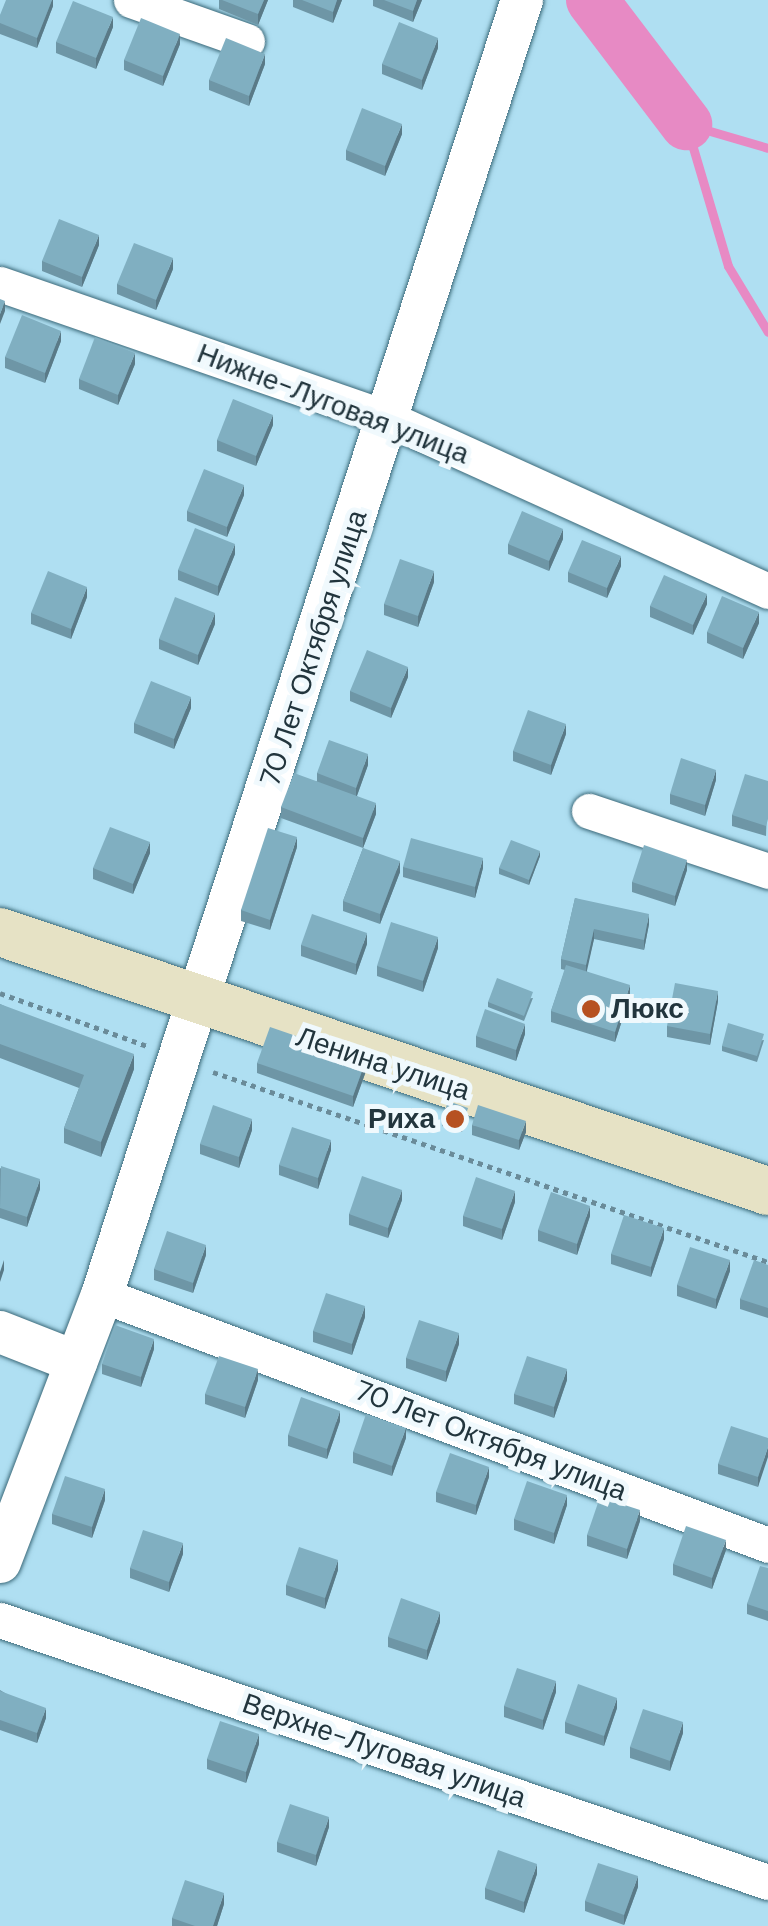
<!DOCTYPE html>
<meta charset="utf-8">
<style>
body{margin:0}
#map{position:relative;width:768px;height:1926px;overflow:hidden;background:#afdff2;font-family:"DM Sans",sans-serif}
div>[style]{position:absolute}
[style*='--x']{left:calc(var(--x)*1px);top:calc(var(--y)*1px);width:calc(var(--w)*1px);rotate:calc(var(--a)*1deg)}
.stream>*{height:9px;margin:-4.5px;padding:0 4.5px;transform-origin:4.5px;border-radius:4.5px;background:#e78ac4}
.river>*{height:52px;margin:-26px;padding:0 26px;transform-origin:26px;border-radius:26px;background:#e78ac4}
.path>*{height:5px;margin-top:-2.5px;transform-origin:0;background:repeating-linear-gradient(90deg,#6a8b99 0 5px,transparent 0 10px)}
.roads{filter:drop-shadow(0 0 2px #3b6979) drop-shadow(0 0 2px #3b6979)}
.minor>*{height:35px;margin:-17.5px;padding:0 17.5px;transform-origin:17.5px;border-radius:17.5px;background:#fff}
.tertiary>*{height:42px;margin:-21px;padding:0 21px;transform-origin:21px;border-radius:21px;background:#fff}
.secondary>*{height:48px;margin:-24px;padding:0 24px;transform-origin:24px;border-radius:24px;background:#e6e2c5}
.wall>*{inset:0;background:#6e96a6}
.shaded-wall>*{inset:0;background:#5a7a87}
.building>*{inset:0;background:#80afc1}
.dots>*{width:28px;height:28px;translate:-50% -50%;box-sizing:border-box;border:5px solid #f0f9fd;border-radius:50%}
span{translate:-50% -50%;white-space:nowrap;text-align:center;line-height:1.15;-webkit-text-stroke:10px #f0f9fd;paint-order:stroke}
.street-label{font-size:28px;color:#22353d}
.poi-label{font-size:28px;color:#22353d;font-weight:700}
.left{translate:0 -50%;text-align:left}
.right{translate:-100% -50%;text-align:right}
</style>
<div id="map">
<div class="stream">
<div style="--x:686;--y:124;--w:148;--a:73.5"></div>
<div style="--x:728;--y:266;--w:77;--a:58.8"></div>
<div style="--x:686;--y:124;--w:85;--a:16.3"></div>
</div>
<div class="river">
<div style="--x:592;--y:0;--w:156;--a:52.8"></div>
</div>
<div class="path">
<div style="--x:0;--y:993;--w:156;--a:19.8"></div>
<div style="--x:213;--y:1072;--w:587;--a:18.9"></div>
</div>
<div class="roads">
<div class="minor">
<div style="--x:131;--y:0;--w:123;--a:19.5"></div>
<div style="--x:0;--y:284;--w:412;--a:19.1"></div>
<div style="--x:389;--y:419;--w:416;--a:24.4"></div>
<div style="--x:589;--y:811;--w:189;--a:18.5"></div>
<div style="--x:102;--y:1295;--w:711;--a:20.57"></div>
<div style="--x:0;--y:1620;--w:811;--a:18.84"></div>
</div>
<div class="tertiary">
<div style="--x:0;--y:1332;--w:82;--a:21.5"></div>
<div style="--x:0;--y:1562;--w:286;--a:-69.1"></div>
<div style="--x:102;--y:1295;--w:1361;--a:-72.03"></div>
</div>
<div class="secondary">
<div style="--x:0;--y:932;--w:810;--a:18.64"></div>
</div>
</div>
<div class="wall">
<div style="clip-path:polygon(53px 0,53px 6px,37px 48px,0 34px,0 15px)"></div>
<div style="clip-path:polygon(219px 0,268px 0,258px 25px,219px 9px)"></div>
<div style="clip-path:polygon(293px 0,342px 0,333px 23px,293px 7px)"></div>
<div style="clip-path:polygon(373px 0,422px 0,413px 22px,373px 6px)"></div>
<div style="clip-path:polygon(113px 27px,96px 69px,56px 53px,56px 42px)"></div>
<div style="clip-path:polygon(180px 44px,163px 86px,124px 70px,124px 60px)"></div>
<div style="clip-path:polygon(438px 48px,422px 90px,382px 74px,382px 64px)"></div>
<div style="clip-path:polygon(265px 64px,249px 106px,209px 90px,209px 80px)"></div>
<div style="clip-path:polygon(402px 134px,385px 176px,346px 160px,346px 150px)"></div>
<div style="clip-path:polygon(99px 245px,82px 287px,42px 271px,42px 261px)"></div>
<div style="clip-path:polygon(173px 269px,156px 310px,117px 294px,117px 284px)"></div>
<div style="clip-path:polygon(61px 341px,45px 383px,5px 368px,5px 357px)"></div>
<div style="clip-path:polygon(135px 364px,118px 405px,79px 389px,79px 379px)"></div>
<div style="clip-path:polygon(273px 425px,256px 466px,217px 451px,217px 440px)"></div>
<div style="clip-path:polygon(244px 495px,227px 537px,187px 521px,187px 511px)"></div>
<div style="clip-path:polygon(563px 539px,549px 571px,508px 554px,508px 544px)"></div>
<div style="clip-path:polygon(235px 554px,218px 596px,178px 580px,178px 570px)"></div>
<div style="clip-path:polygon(621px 566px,607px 598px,568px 582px,568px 572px)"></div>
<div style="clip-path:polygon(434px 582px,418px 627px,384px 615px,384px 604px)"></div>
<div style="clip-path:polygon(87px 597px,71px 639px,31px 624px,31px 613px)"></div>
<div style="clip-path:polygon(707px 604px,693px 635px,650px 617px,650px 606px)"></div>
<div style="clip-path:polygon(759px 623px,743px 659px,707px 643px,707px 632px)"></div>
<div style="clip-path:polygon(215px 624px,198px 665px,159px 649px,159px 639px)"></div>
<div style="clip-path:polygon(408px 677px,391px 718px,350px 701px,350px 691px)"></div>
<div style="clip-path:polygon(191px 708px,174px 749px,134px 733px,134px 723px)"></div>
<div style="clip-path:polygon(566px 734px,551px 775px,513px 761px,513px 751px)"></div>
<div style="clip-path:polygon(368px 765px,357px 796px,376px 814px,363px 848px,400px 872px,380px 924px,343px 911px,343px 901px,363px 848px,281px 818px,281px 807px,317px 781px,317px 773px)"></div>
<div style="clip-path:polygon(716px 780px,705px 816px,670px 804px,670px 794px)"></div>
<div style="clip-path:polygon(768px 781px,766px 836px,732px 826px,732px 815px)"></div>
<div style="clip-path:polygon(297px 847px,270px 930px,241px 921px,241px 910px)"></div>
<div style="clip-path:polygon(150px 853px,133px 894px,93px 879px,93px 868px)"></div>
<div style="clip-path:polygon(540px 856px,529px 885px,499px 874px,499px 868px)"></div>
<div style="clip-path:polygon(403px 867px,483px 868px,475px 898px,403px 877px)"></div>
<div style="clip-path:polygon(687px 870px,675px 906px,632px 892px,632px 882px)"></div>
<div style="clip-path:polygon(575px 898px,649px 924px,644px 950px,594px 939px,586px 971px,630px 996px,615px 1042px,551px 1022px,551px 1011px,565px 970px,561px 969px,561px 959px)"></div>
<div style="clip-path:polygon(367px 944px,356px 975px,301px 956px,301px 945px)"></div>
<div style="clip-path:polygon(438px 948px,423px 992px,377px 976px,377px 966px)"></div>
<div style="clip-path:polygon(533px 998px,524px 1021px,488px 1007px,488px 1002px)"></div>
<div style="clip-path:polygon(718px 1001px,710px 1045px,667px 1037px,667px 1026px)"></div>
<div style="clip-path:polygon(0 1004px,134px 1069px,101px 1157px,64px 1143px,64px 1128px,79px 1088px,0 1058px)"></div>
<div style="clip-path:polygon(525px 1034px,516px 1061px,476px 1047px,476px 1036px)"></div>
<div style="clip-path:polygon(764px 1040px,757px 1062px,722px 1051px,722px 1046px)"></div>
<div style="clip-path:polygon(257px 1063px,366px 1071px,353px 1107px,257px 1073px)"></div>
<div style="clip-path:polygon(468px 1113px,462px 1132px,442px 1126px,442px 1120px)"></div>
<div style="clip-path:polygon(472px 1125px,526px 1132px,519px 1150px,472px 1135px)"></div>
<div style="clip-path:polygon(252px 1130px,239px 1168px,200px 1154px,200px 1144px)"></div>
<div style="clip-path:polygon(331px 1150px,318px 1189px,279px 1175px,279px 1165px)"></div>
<div style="clip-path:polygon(0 1168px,40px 1189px,27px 1227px,0 1218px)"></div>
<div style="clip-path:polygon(402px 1200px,388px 1238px,349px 1225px,349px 1214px)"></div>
<div style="clip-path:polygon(515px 1202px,502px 1240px,463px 1226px,463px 1216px)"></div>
<div style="clip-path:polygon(590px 1216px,577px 1255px,538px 1241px,538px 1230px)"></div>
<div style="clip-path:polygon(664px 1239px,651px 1277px,611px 1264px,611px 1254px)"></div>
<div style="clip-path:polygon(206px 1255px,193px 1293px,154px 1280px,154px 1269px)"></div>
<div style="clip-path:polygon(768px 1265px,768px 1318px,740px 1309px,740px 1299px)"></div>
<div style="clip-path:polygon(730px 1271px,716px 1309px,677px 1296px,677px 1285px)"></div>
<div style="clip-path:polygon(365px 1317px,352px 1355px,313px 1342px,313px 1331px)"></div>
<div style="clip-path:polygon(459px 1344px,446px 1382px,406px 1368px,406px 1358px)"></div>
<div style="clip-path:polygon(154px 1349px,141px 1387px,102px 1374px,102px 1364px)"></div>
<div style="clip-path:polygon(258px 1380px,245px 1418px,205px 1404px,205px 1394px)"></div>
<div style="clip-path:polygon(567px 1380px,554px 1418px,514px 1404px,514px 1394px)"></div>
<div style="clip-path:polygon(340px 1421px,327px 1459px,288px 1446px,288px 1435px)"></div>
<div style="clip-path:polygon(406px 1438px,392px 1476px,353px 1463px,353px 1452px)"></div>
<div style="clip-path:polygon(768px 1438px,758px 1487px,718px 1474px,718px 1464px)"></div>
<div style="clip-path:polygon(489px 1477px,476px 1515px,436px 1502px,436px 1492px)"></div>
<div style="clip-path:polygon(105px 1500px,92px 1538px,52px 1524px,52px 1514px)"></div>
<div style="clip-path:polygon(567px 1505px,554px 1544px,514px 1530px,514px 1519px)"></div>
<div style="clip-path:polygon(640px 1521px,627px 1559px,587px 1546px,587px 1535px)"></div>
<div style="clip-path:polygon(726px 1550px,712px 1589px,673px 1575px,673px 1564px)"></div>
<div style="clip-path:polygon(183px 1554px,169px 1592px,130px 1578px,130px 1568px)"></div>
<div style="clip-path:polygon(768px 1568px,768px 1621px,747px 1614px,747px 1604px)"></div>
<div style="clip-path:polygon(338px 1570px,325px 1609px,286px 1595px,286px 1585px)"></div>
<div style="clip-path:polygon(440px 1622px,427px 1660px,388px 1647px,388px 1637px)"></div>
<div style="clip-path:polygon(0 1690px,46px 1718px,37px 1743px,0 1730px)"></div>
<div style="clip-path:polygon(556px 1692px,543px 1730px,504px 1717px,504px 1706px)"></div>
<div style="clip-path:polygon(617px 1708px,604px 1746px,565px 1733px,565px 1722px)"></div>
<div style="clip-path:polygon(683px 1733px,670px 1771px,630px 1758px,630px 1747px)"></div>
<div style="clip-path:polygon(259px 1744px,246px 1783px,207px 1769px,207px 1759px)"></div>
<div style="clip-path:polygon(329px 1827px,316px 1866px,277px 1852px,277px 1842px)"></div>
<div style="clip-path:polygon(537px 1874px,524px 1913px,485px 1899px,485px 1888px)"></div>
<div style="clip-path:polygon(638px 1887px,624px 1925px,585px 1911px,585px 1901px)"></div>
<div style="clip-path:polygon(224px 1904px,217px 1926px,172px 1926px,172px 1918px)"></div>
</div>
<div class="shaded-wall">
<div style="clip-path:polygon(52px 0,53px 0,53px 6px,37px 48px,37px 38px)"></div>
<div style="clip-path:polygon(264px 0,268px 0,258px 25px,258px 14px)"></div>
<div style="clip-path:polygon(337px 0,342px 0,333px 23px,333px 12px)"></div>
<div style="clip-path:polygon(417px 0,422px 0,413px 22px,413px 11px)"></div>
<div style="clip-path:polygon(113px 17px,113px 27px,96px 69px,96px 58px)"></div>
<div style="clip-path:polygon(180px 34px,180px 44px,163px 86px,163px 76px)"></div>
<div style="clip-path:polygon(438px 38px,438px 48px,422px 90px,422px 80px)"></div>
<div style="clip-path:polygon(265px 54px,265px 64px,249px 106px,249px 96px)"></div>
<div style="clip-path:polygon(402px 124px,402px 134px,385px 176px,385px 166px)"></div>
<div style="clip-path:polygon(99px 235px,99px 245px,82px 287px,82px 277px)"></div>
<div style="clip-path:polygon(173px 258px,173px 269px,156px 310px,156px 300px)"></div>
<div style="clip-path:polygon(5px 301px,5px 311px,0 324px,0 314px)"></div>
<div style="clip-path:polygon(61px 331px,61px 341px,45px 383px,45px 373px)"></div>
<div style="clip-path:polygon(135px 353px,135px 364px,118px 405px,118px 395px)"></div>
<div style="clip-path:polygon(273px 415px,273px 425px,256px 466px,256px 456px)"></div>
<div style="clip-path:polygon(244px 485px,244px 495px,227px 537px,227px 527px)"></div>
<div style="clip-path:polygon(563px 529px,563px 539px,549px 571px,549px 561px)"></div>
<div style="clip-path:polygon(235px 544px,235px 554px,218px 596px,218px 586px)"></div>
<div style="clip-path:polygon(621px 556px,621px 566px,607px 598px,607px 588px)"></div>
<div style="clip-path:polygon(434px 571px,434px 582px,418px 627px,418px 616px)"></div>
<div style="clip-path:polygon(87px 587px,87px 597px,71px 639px,71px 629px)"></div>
<div style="clip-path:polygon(707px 594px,707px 604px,693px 635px,693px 625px)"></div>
<div style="clip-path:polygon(759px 612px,759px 623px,743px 659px,743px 648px)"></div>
<div style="clip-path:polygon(215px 613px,215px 624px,198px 665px,198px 655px)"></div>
<div style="clip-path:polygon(408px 667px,408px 677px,391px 718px,391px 708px)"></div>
<div style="clip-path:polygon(191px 697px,191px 708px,174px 749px,174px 739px)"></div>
<div style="clip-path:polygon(566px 724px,566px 734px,551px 775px,551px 765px)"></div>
<div style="clip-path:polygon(368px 754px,368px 765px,356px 798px,356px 788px)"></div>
<div style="clip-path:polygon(716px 770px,716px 780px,705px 816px,705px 805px)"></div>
<div style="clip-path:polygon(376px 803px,376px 814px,363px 848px,363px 838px)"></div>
<div style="clip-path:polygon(297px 837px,297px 847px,270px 930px,270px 920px)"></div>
<div style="clip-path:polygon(150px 842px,150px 853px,133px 894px,133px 884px)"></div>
<div style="clip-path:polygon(540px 851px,540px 856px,529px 885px,529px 880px)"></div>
<div style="clip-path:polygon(483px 858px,483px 868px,475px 898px,475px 887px)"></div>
<div style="clip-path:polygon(687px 860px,687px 870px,675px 906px,675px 896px)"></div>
<div style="clip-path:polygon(400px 861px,400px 872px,380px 924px,380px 914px)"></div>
<div style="clip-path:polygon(649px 914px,649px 924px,644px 950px,644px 940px)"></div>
<div style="clip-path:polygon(594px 929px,594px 939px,586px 975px,586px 965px)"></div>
<div style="clip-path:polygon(367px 933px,367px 944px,356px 975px,356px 964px)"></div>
<div style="clip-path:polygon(438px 937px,438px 948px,423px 992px,423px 981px)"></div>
<div style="clip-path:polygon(630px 985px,630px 996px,615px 1042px,615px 1032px)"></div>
<div style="clip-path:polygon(718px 991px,718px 1001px,710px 1045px,710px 1034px)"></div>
<div style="clip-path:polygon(525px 1024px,525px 1034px,516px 1061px,516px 1050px)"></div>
<div style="clip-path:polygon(134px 1054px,134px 1069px,101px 1157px,101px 1142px)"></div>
<div style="clip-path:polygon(366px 1060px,366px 1071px,353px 1107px,353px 1096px)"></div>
<div style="clip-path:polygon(252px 1119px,252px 1130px,239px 1168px,239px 1157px)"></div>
<div style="clip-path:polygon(526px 1121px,526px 1132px,519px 1150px,519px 1140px)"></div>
<div style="clip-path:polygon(331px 1140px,331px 1150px,318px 1189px,318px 1178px)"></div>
<div style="clip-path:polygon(40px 1179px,40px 1189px,27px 1227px,27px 1217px)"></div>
<div style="clip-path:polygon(402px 1190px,402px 1200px,388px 1238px,388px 1228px)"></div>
<div style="clip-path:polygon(515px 1191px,515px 1202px,502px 1240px,502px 1229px)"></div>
<div style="clip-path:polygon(590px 1206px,590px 1216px,577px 1255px,577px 1244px)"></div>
<div style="clip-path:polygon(664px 1228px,664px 1239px,651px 1277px,651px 1267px)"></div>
<div style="clip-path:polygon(206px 1245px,206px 1255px,193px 1293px,193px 1283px)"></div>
<div style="clip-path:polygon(4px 1260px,4px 1270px,0 1282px,0 1272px)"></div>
<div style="clip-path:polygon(730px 1260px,730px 1271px,716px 1309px,716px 1299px)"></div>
<div style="clip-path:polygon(365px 1306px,365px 1317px,352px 1355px,352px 1344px)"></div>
<div style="clip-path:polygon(459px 1333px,459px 1344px,446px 1382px,446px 1371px)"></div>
<div style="clip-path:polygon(154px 1339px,154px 1349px,141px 1387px,141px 1377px)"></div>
<div style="clip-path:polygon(258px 1369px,258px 1380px,245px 1418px,245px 1407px)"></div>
<div style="clip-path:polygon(567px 1369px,567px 1380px,554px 1418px,554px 1407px)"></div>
<div style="clip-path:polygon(340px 1411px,340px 1421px,327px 1459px,327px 1449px)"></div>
<div style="clip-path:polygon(406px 1428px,406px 1438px,392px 1476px,392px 1466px)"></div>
<div style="clip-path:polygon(768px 1447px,768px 1457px,758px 1487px,758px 1477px)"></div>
<div style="clip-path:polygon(489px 1467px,489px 1477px,476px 1515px,476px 1505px)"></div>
<div style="clip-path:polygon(105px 1489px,105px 1500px,92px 1538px,92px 1527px)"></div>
<div style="clip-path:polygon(567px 1495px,567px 1505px,554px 1544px,554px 1533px)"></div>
<div style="clip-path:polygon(640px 1510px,640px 1521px,627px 1559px,627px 1549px)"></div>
<div style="clip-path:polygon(726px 1540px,726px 1550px,712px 1589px,712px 1578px)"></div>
<div style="clip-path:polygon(183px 1543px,183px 1554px,169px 1592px,169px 1582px)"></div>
<div style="clip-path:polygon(338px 1560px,338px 1570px,325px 1609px,325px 1598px)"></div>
<div style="clip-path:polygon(440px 1612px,440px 1622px,427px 1660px,427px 1650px)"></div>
<div style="clip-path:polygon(556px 1681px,556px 1692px,543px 1730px,543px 1720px)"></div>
<div style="clip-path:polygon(617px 1698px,617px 1708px,604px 1746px,604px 1736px)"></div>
<div style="clip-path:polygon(46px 1708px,46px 1718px,37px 1743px,37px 1733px)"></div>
<div style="clip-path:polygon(683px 1722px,683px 1733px,670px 1771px,670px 1761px)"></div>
<div style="clip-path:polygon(259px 1734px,259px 1744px,246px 1783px,246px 1772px)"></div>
<div style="clip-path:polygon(329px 1817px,329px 1827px,316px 1866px,316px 1855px)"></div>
<div style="clip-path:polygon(537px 1864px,537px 1874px,524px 1913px,524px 1902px)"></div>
<div style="clip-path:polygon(638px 1876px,638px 1887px,624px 1925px,624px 1915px)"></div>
<div style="clip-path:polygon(224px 1893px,224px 1904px,217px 1926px,213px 1926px)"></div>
</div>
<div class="building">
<div style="clip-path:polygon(6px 0,52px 0,37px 38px,0 23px,0 15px)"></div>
<div style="clip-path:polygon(222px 0,264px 0,258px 14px)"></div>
<div style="clip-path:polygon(302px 0,337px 0,333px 12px)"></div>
<div style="clip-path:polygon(384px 0,417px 0,413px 11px)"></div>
<div style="clip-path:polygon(73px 1px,113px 17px,96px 58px,56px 42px)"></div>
<div style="clip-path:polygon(141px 18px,180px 34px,163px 76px,124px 60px)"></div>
<div style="clip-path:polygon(399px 22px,438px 38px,422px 80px,382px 64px)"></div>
<div style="clip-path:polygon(226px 38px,265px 54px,249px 96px,209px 80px)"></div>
<div style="clip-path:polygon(362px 108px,402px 124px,385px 166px,346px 150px)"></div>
<div style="clip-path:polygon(59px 219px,99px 235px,82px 277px,42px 261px)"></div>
<div style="clip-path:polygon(134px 243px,173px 258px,156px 300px,117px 284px)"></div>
<div style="clip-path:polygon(0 299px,5px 301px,0 314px)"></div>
<div style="clip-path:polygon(22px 315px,61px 331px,45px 373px,5px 357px)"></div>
<div style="clip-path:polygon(95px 337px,135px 353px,118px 395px,79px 379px)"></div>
<div style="clip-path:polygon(233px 399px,273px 415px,256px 456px,217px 440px)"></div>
<div style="clip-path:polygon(204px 469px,244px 485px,227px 527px,187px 511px)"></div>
<div style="clip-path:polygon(522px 511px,563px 529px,549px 561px,508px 544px)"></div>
<div style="clip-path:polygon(195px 528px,235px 544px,218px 586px,178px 570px)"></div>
<div style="clip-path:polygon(582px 540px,621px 556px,607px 588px,568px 572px)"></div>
<div style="clip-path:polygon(400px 559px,434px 571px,418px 616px,384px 604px)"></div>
<div style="clip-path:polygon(48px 571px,87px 587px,71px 629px,31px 613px)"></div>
<div style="clip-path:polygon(664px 575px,707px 594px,693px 625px,650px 606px)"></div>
<div style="clip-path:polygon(722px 596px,759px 612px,743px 648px,707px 632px)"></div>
<div style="clip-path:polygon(175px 597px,215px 613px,198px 655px,159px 639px)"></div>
<div style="clip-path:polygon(367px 650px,408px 667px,391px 708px,350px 691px)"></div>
<div style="clip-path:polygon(151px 681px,191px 697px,174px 739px,134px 723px)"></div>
<div style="clip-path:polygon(528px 710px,566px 724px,551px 765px,513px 751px)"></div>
<div style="clip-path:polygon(329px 740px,368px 754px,356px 788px,317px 773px)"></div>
<div style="clip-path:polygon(681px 758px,716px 770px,705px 805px,670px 794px)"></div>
<div style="clip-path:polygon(294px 773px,376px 803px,363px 838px,281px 807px)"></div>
<div style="clip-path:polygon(745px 774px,768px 781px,768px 819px,766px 826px,732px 815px)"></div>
<div style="clip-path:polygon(110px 827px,150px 842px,133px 884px,93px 868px)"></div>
<div style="clip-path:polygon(268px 828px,297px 837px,270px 920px,241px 910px)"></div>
<div style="clip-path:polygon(411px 838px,483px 858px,475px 887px,403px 867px)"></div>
<div style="clip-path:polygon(511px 840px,540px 851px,529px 880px,499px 868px)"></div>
<div style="clip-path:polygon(644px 845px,687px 860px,675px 896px,632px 882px)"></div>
<div style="clip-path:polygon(363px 848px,400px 861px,380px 914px,343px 901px)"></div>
<div style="clip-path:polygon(575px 898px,649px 914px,644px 940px,594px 929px,586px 965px,561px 959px)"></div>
<div style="clip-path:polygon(312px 914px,367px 933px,356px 964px,301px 945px)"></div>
<div style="clip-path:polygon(391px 922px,438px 937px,423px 981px,377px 966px)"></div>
<div style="clip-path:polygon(566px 965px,630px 985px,615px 1032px,551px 1011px)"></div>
<div style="clip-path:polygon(497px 978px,533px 992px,524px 1016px,488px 1002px)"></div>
<div style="clip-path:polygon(675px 983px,718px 991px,710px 1034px,667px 1026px)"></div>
<div style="clip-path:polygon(0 1004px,134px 1054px,101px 1142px,64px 1128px,84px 1075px,0 1044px)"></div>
<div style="clip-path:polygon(485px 1009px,525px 1024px,516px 1050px,476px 1036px)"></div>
<div style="clip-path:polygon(728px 1023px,764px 1034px,757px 1056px,722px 1046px)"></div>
<div style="clip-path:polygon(270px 1027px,366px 1060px,353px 1096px,257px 1063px)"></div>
<div style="clip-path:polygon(448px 1101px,468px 1108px,462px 1127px,442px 1120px)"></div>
<div style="clip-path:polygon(213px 1105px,252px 1119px,239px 1157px,200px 1144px)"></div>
<div style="clip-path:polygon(478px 1105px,526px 1121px,519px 1140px,472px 1125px)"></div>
<div style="clip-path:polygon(292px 1127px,331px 1140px,318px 1178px,279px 1165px)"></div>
<div style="clip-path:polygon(1px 1166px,40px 1179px,27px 1217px,0 1208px)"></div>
<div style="clip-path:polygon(362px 1176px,402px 1190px,388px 1228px,349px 1214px)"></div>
<div style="clip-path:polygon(476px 1177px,515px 1191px,502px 1229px,463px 1216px)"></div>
<div style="clip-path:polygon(551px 1192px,590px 1206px,577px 1244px,538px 1230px)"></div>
<div style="clip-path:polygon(624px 1215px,664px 1228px,651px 1267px,611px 1254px)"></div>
<div style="clip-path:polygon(167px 1231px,206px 1245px,193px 1283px,154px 1269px)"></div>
<div style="clip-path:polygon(690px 1247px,730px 1260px,716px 1299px,677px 1285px)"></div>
<div style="clip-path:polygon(754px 1260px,768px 1265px,768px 1308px,740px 1299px)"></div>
<div style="clip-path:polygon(326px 1293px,365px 1306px,352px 1344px,313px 1331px)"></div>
<div style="clip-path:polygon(419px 1320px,459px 1333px,446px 1371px,406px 1358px)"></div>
<div style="clip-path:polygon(115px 1325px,154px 1339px,141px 1377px,102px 1364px)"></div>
<div style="clip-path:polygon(219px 1356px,258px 1369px,245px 1407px,205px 1394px)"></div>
<div style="clip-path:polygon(527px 1356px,567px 1369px,554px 1407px,514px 1394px)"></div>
<div style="clip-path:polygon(301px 1397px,340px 1411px,327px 1449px,288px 1435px)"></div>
<div style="clip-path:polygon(366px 1414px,406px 1428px,392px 1466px,353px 1452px)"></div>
<div style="clip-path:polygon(731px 1426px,768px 1438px,768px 1447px,758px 1477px,718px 1464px)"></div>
<div style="clip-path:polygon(450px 1453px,489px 1467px,476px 1505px,436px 1492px)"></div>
<div style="clip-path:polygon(65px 1476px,105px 1489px,92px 1527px,52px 1514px)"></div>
<div style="clip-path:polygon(527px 1481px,567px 1495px,554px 1533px,514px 1519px)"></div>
<div style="clip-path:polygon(600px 1497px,640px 1510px,627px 1549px,587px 1535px)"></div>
<div style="clip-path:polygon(686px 1526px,726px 1540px,712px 1578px,673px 1564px)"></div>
<div style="clip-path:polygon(143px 1530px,183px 1543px,169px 1582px,130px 1568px)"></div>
<div style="clip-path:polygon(299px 1547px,338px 1560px,325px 1598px,286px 1585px)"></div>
<div style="clip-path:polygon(760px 1566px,768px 1568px,768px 1611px,747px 1604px)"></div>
<div style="clip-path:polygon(401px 1598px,440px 1612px,427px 1650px,388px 1637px)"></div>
<div style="clip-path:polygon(517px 1668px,556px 1681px,543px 1720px,504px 1706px)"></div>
<div style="clip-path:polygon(578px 1684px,617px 1698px,604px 1736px,565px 1722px)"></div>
<div style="clip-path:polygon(0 1691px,46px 1708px,37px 1733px,0 1720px)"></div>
<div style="clip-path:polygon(643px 1709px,683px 1722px,670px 1761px,630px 1747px)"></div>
<div style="clip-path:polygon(220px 1721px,259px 1734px,246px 1772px,207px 1759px)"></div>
<div style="clip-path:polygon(290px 1804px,329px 1817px,316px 1855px,277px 1842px)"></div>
<div style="clip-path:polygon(498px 1850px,537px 1864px,524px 1902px,485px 1888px)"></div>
<div style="clip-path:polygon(598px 1863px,638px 1876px,624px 1915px,585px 1901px)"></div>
<div style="clip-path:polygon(185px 1880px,224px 1893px,213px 1926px,195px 1926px,172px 1918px)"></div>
</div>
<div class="dots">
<div style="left:591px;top:1009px;background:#b65121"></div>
<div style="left:455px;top:1119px;background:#b65121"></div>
</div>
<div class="street-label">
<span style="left:333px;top:404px;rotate:21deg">Нижне-Луговая улица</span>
<span style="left:314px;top:648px;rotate:-72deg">70 Лет Октября улица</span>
<span style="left:383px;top:1064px;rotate:18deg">Ленина улица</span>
<span style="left:491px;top:1441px;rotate:21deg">70 Лет Октября улица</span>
<span style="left:384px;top:1751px;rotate:19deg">Верхне-Луговая улица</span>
</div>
<div class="poi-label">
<span class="left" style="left:611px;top:1009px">Люкс</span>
<span class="right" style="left:435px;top:1119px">Риха</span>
</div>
</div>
